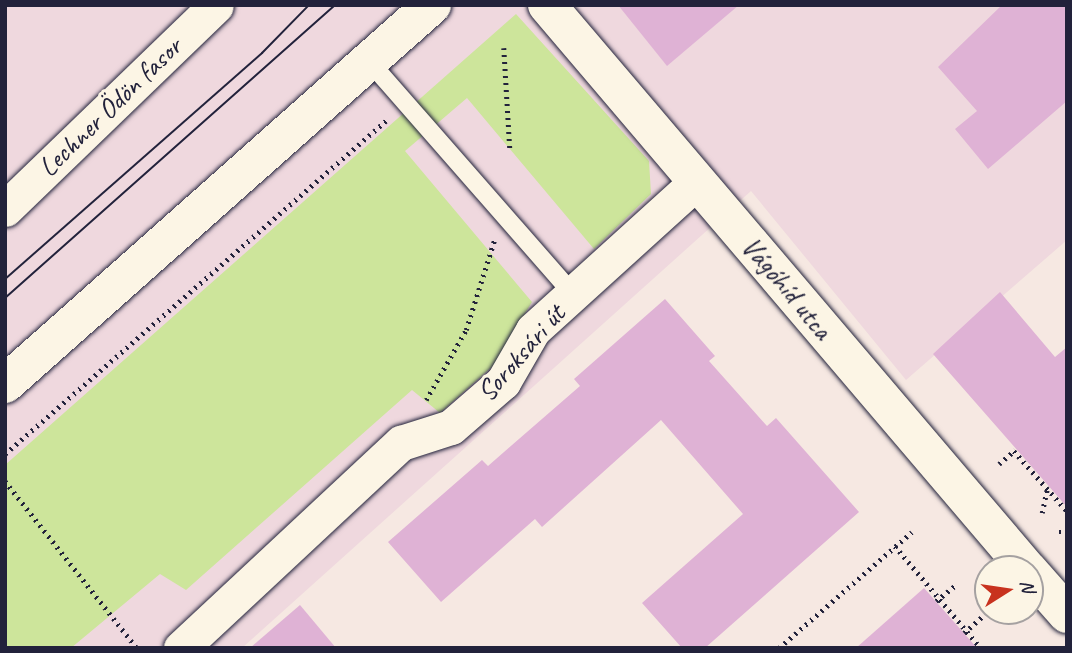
<!DOCTYPE html>
<meta charset="utf-8">
<style>
body{margin:0}
#map{position:relative;width:1072px;height:653px;overflow:hidden;background:#f6e8e2;font-family:Caveat,sans-serif}
div>[style]{position:absolute}
[style*='--x']{left:calc(var(--x)*1px);top:calc(var(--y)*1px);width:calc(var(--w)*1px);rotate:calc(var(--a)*1deg)}
.built>*{inset:0;background:#efd8de}
.green>*{inset:0;background:#cde59b}
.building>*{inset:0;background:#dfb2d5}
.path>*{height:4.5px;margin-top:-2.25px;transform-origin:0;background:repeating-linear-gradient(90deg,#22223b 0 2px,transparent 0 7px)}
.roads{filter:drop-shadow(0 0 2px #22223b) drop-shadow(0 0 2px #22223b)}
.service>*{height:18px;margin:-9px;padding:0 9px;transform-origin:9px;border-radius:9px;background:#fcf5e5}
.minor>*{height:35px;margin:-17.5px;padding:0 17.5px;transform-origin:17.5px;border-radius:17.5px;background:#fcf5e5}
.tertiary>*{height:38px;margin:-19px;padding:0 19px;transform-origin:19px;border-radius:19px;background:#fcf5e5}
.secondary>*{height:38px;margin:-19px;padding:0 19px;transform-origin:19px;border-radius:19px;background:#fcf5e5}
.tram>*{height:2px;margin:-1px;padding:0 1px;transform-origin:1px;border-radius:1px;background:#22223b}
span{translate:-50% -50%;white-space:nowrap;text-align:center;line-height:1.15;-webkit-text-stroke:6px #fcf5e5;paint-order:stroke}
.street-label{font-size:28px;color:#22223b}
.frame{position:absolute;inset:0;border:7px solid #22223b;pointer-events:none}
.north{position:absolute;left:974px;top:555px;width:70px;height:70px;box-sizing:border-box;background:#fcf5e5;border:2px solid #a5a1a1;border-radius:50%;rotate:78deg;font-size:19px;font-weight:700;line-height:28px;text-align:center;color:#22223b}
.north::after{content:'';display:block;margin:auto;width:24px;height:32px;background:#c8321e;clip-path:polygon(50% 0,100% 100%,50% 72%,0 100%)}
</style>
<div id="map">
<div class="built">
<div style="clip-path:polygon(5px 5px,1067px 5px,1067px 240px,906px 380px,751px 191px,242px 648px,5px 648px)"></div>
</div>
<div class="green">
<div style="clip-path:polygon(516px 14px,649px 161px,651px 194px,594px 249px,467px 98px,405px 151px,532px 302px,493px 366px,440px 413px,412px 390px,186px 590px,160px 574px,71px 648px,5px 648px,5px 465px)"></div>
</div>
<div class="building">
<div style="clip-path:polygon(618px 5px,739px 5px,667px 66px)"></div>
<div style="clip-path:polygon(1002px 5px,1067px 5px,1067px 101px,988px 169px,955px 129px,977px 111px,938px 67px)"></div>
<div style="clip-path:polygon(1000px 292px,1055px 357px,1067px 347px,1067px 507px,933px 354px)"></div>
<div style="clip-path:polygon(665px 299px,715px 356px,709px 361px,767px 426px,776px 418px,859px 512px,705px 648px,682px 648px,642px 603px,743px 514px,661px 420px,542px 527px,535px 519px,441px 602px,388px 542px,482px 460px,488px 466px,580px 386px,574px 379px)"></div>
<div style="clip-path:polygon(924px 588px,977px 648px,856px 648px)"></div>
<div style="clip-path:polygon(300px 605px,336px 648px,250px 648px)"></div>
</div>
<div class="path">
<div style="--x:504;--y:48;--w:102;--a:86.6"></div>
<div style="--x:426;--y:400;--w:81;--a:-60.3"></div>
<div style="--x:466;--y:330;--w:96;--a:-72.5"></div>
<div style="--x:1014;--y:451;--w:80;--a:48.5"></div>
<div style="--x:5;--y:454;--w:510;--a:-41.19"></div>
<div style="--x:999;--y:464;--w:21;--a:-41"></div>
<div style="--x:5;--y:481;--w:213;--a:51.7"></div>
<div style="--x:1042;--y:513;--w:24;--a:-78"></div>
<div style="--x:1059;--y:532;--w:8;--a:0"></div>
<div style="--x:895;--y:546;--w:133;--a:49.9"></div>
<div style="--x:936;--y:601;--w:27;--a:-39"></div>
<div style="--x:964;--y:633;--w:27;--a:-42"></div>
<div style="--x:779;--y:648;--w:176;--a:-41.1"></div>
<div style="--x:1011;--y:648;--w:1;--a:-45"></div>
</div>
<div class="roads">
<div class="service">
<div style="--x:369;--y:61;--w:310;--a:48.8"></div>
</div>
<div class="minor">
<div style="--x:5;--y:209;--w:293;--a:-44"></div>
<div style="--x:181;--y:648;--w:301;--a:-43"></div>
<div style="--x:401;--y:443;--w:52;--a:-17.7"></div>
<div style="--x:451;--y:427;--w:69;--a:-40.9"></div>
<div style="--x:503;--y:382;--w:60;--a:-60"></div>
<div style="--x:533;--y:330;--w:220;--a:-42.2"></div>
</div>
<div class="tertiary">
<div style="--x:547;--y:5;--w:741;--a:49.6"></div>
<div style="--x:1030;--y:572;--w:56;--a:48.6"></div>
</div>
<div class="secondary">
<div style="--x:5;--y:384;--w:571;--a:-41.59"></div>
</div>
</div>
<div class="tram">
<div style="--x:5;--y:279;--w:342;--a:-41.3"></div>
<div style="--x:262;--y:53;--w:67;--a:-45.6"></div>
<div style="--x:5;--y:298;--w:441;--a:-41.6"></div>
</div>
<div class="street-label">
<span style="left:110px;top:107px;rotate:-44deg">Lechner Ödön fasor</span>
<span style="left:787px;top:288px;rotate:50deg">Vágóhíd utca</span>
<span style="left:521px;top:353px;rotate:-49deg">Soroksári út</span>
</div>
<div class="frame"></div>
<div class="north">N</div>
</div>
